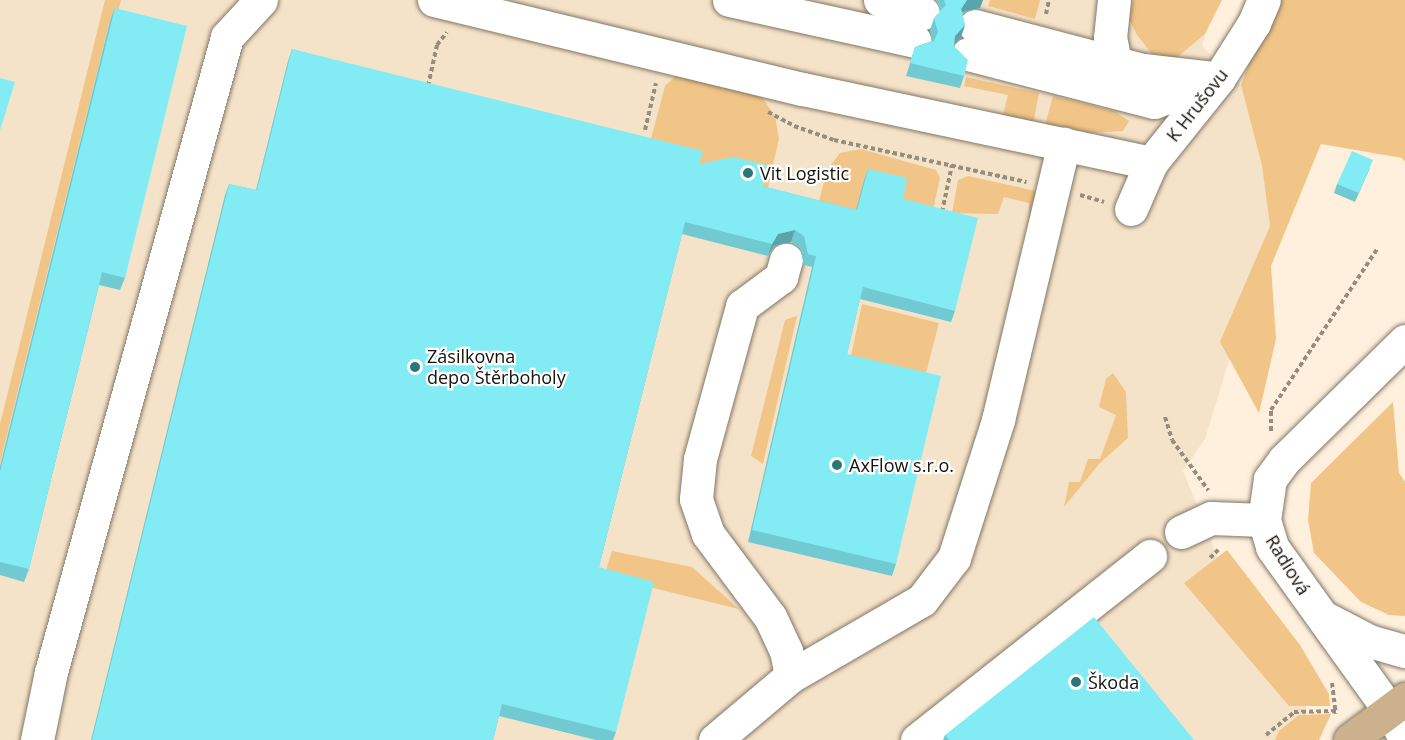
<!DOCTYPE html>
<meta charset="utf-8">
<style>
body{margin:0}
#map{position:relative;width:1405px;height:740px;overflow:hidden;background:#fef0dd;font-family:"Open Sans",sans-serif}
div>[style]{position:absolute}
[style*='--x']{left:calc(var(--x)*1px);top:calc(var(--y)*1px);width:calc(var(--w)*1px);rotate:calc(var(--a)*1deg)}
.built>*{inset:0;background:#f5e3c9}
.green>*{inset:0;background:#f1c587}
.path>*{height:4px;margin-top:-2px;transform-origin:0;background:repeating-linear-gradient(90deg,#978d7f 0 4.5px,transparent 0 7.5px)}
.roads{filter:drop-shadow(0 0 2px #837665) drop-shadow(0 0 2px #837665)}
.minor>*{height:33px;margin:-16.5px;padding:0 16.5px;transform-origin:16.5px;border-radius:16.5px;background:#fff}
.major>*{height:33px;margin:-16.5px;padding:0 16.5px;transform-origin:16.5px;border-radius:16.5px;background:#cbb28d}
.wall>*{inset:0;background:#71cad2}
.shaded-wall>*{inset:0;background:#5ca4ab}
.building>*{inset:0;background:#83ebf4}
.dots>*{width:16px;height:16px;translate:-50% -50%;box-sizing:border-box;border:3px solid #fff;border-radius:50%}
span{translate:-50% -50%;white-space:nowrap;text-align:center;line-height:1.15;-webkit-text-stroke:4.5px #fff;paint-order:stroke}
.street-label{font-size:18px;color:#16110b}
.poi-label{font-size:18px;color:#16110b}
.left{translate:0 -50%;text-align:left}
</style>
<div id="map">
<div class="built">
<div style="clip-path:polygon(0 0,1215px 0,1202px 46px,1241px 85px,1262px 166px,1270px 226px,1205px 439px,1183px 471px,1238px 607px,1306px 693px,1306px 730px,1292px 740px,0 740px)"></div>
</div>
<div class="green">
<div style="clip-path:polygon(105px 0,121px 0,116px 21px,110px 20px,0 463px,0 424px)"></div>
<div style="clip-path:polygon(990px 0,1040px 0,1035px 19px,988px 6px)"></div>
<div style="clip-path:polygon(1133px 0,1222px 0,1205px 34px,1175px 59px,1152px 54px,1137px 35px,1129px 19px)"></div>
<div style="clip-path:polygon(1272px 0,1405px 0,1405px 162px,1402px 158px,1321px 144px,1271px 266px,1276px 339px,1259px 413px,1220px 342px,1270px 226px,1262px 166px,1241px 85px)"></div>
<div style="clip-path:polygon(678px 74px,744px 89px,763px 99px,775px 116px,779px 139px,765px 200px,722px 172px,648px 150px,665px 86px)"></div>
<div style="clip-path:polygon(966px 77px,1039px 93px,1032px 130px,1001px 123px,1008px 95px,964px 86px)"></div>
<div style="clip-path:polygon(1053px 96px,1114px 111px,1129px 121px,1123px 131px,1075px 134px,1044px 129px)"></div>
<div style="clip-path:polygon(861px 149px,936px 170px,940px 178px,931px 219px,853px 222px,816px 213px,827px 170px,840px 153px)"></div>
<div style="clip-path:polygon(968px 176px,1036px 191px,1029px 220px,1029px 203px,1004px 197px,998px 214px,952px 213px,958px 180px)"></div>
<div style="clip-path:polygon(862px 304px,939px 323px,924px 381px,850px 361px)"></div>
<div style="clip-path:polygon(797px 316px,763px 464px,751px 456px,785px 320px)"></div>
<div style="clip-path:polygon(1113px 373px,1126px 392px,1128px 438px,1100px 463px,1064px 507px,1069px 482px,1080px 482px,1088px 459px,1100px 459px,1116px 415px,1099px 407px,1106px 379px)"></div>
<div style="clip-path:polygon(1393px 402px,1399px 473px,1405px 482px,1405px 616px,1389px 615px,1361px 602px,1314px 553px,1308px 520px,1311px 483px)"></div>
<div style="clip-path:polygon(1227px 550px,1300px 645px,1329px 694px,1330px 706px,1289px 706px,1184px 583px)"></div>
<div style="clip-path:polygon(612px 551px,692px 567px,739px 609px,604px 576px)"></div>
<div style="clip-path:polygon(1331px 714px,1319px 740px,1275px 740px,1279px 731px,1299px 715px)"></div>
</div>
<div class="path">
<div style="--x:1046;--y:14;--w:14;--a:-78"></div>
<div style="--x:428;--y:86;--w:42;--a:-77.6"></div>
<div style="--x:437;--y:45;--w:16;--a:-52"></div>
<div style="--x:768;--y:112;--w:30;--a:28"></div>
<div style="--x:794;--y:126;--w:42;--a:19.3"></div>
<div style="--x:834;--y:140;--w:197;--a:12.3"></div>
<div style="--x:645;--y:130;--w:48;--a:-76.8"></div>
<div style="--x:1080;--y:195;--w:25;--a:16"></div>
<div style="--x:942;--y:212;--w:48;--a:-78"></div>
<div style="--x:1165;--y:417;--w:24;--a:73"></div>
<div style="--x:1172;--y:440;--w:62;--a:54.2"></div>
<div style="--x:1271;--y:431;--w:21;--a:-90"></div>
<div style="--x:1271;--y:410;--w:194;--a:-56.6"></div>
<div style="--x:1210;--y:558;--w:14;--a:-45"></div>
<div style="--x:1332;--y:683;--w:31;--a:83"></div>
<div style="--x:1266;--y:735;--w:36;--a:-39"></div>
<div style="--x:1294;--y:712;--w:43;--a:-1.3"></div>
</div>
<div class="roads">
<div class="minor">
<div style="--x:434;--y:0;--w:380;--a:13.6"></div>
<div style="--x:803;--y:89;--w:356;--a:12"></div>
<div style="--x:729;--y:0;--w:190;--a:12.4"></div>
<div style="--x:880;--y:0;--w:45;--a:16.8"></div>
<div style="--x:1114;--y:0;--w:37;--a:96"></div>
<div style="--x:1110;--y:37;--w:46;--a:78.7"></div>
<div style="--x:975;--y:26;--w:174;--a:14.7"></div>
<div style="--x:1143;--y:70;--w:70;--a:6.5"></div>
<div style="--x:968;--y:54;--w:192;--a:14.5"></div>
<div style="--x:1154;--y:102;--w:69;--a:-20.3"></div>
<div style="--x:1131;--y:209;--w:50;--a:-66.5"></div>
<div style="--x:1151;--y:163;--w:109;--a:-51.3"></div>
<div style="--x:1219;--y:78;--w:65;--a:-57.5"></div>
<div style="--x:1254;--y:23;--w:25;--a:-67"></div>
<div style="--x:1405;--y:341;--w:170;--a:135.5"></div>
<div style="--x:1284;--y:460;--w:24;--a:126"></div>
<div style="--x:1270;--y:479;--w:41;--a:98.3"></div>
<div style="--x:1264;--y:520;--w:28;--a:73"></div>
<div style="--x:1272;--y:547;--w:202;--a:54.3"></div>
<div style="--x:1390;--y:711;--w:31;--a:61"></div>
<div style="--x:1181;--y:532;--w:33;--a:-25"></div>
<div style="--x:1211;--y:518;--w:53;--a:2.2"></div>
<div style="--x:1329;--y:620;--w:45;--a:27.7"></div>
<div style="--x:1369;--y:641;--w:37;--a:16"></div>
<div style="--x:791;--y:676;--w:151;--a:-30.1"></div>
<div style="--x:922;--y:600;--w:53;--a:-52.7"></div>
<div style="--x:954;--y:558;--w:145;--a:-72.3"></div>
<div style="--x:998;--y:420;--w:284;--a:-76.6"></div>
<div style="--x:37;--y:740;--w:69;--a:-78.4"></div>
<div style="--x:51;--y:672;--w:659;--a:-74.51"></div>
<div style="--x:227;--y:37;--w:50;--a:-47.4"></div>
<div style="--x:715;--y:740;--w:99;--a:-40.1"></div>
<div style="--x:791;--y:676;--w:25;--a:-101"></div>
<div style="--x:786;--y:651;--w:38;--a:-115"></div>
<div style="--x:770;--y:617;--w:104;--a:-126.8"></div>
<div style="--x:708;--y:534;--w:37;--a:-109"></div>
<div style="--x:696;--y:499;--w:40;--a:-84.3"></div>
<div style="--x:700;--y:459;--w:159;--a:-74.6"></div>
<div style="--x:742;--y:306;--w:49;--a:-36.6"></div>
<div style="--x:781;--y:277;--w:18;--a:-74"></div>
<div style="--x:917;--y:740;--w:297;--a:-38.3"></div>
</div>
<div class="major">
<div style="--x:1350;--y:740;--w:69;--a:-36.7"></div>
</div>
</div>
<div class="wall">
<div style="clip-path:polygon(936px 0,983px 0,980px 8px,962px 13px,965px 25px,961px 37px,954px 44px,964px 76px,960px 88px,906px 76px,915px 47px,932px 41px,930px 30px,934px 18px,940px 12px,937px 1px)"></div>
<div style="clip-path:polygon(115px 8px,125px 278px,120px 290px,99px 285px,29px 569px,24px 582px,0 575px,0 466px,110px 21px)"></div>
<div style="clip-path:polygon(292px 49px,699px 164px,762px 186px,856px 210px,864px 180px,868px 169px,903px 199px,955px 311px,951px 322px,860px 299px,847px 354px,896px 564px,892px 576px,748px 542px,812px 267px,804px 265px,800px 248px,791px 242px,774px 246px,768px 256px,682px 234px,599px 567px,616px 732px,613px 740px,596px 740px,499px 716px,493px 740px,91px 740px,225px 195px,229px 184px,256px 190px,288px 61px)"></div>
<div style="clip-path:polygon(1370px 168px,1355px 202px,1334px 193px,1337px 184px)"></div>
<div style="clip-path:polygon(945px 735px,1194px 740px,943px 740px)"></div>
</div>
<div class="shaded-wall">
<div style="clip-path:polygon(967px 0,983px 0,980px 8px,962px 12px,961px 9px)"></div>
<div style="clip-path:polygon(965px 25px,961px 37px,950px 49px,955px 36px)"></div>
<div style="clip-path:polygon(795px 230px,791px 242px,774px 246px,768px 256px,772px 244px,778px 234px)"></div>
</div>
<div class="building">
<div style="clip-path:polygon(944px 0,967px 0,961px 9px,965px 25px,955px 36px,954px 46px,968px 60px,964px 76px,910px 63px,915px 47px,934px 41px,938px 32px,934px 18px,946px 5px)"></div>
<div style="clip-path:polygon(115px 8px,187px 26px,125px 278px,102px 272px,29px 569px,0 562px,0 472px)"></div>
<div style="clip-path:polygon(292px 49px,703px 151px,699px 164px,734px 157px,767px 165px,762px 186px,857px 210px,868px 169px,907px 178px,903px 199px,978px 218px,955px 311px,863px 287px,847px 354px,941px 376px,896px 564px,752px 530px,816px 256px,808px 254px,804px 236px,795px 230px,778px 234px,772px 244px,685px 222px,599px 567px,654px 582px,616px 732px,502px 704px,493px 740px,92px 740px,229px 184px,257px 190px)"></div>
<div style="clip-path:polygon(0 78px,15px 82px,0 130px)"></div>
<div style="clip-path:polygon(1352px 151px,1373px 160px,1359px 193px,1337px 184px)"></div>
<div style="clip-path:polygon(1094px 617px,1194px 740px,949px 740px,945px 735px)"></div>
</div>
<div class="dots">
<div style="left:748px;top:173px;background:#2c757b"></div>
<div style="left:415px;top:367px;background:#2c757b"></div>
<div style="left:837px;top:465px;background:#2c757b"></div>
<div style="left:1076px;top:682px;background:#2c757b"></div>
</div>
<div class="street-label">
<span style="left:1197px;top:105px;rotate:-52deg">K Hrušovu</span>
<span style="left:1288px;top:565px;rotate:58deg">Radiová</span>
</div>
<div class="poi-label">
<span class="left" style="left:760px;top:173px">Vit Logistic</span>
<span class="left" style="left:427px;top:367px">Zásilkovna<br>depo Štěrboholy</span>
<span class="left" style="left:849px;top:465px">AxFlow s.r.o.</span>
<span class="left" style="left:1088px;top:682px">Škoda</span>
</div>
</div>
